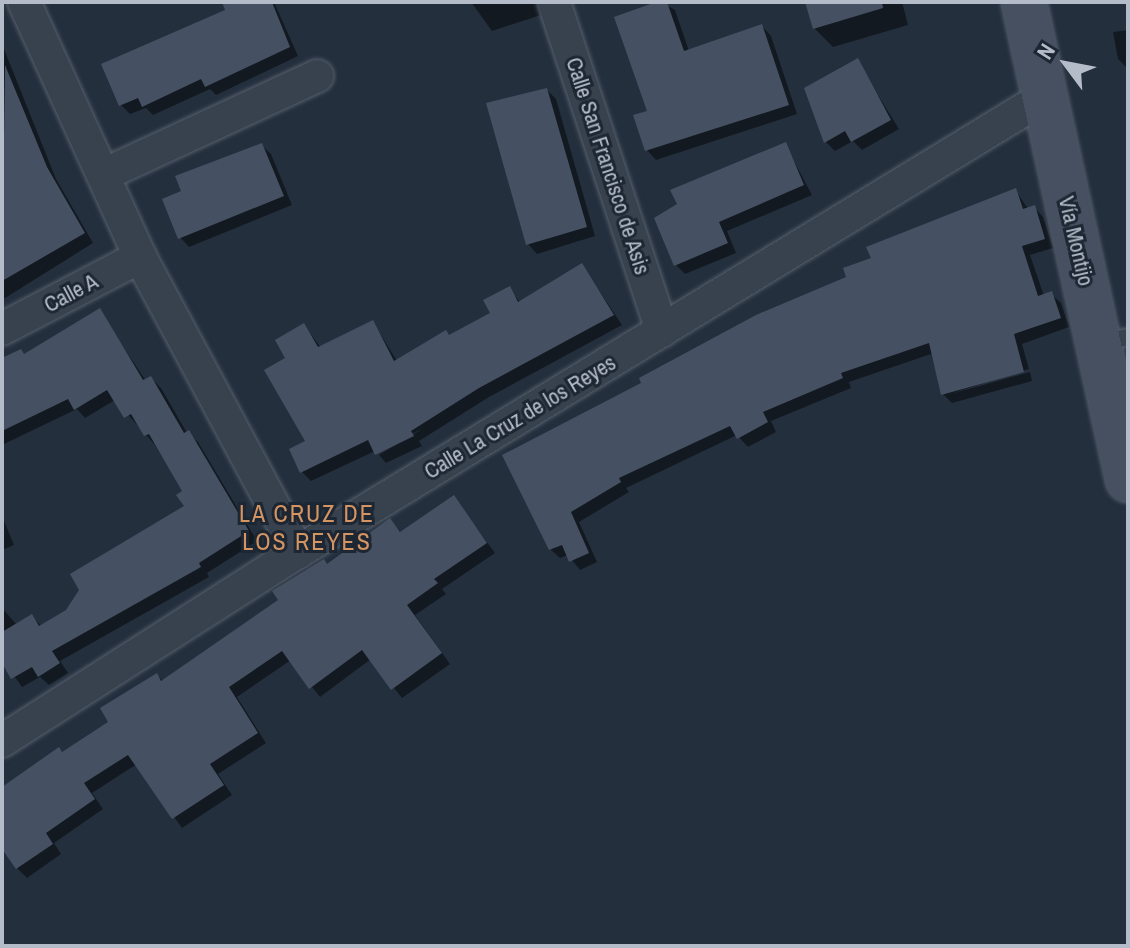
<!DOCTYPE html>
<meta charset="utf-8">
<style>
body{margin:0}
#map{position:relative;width:1130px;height:948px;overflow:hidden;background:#242f3e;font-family:"Archivo Narrow",sans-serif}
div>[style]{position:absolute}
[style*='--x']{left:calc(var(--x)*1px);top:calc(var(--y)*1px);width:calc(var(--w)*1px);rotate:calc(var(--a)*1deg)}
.shadow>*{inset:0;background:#0007}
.building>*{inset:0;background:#455162}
.roads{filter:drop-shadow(0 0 2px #565f6c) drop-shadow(0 0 2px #565f6c)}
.lane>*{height:16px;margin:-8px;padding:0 8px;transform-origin:8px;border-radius:8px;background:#38414e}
.street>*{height:32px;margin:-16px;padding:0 16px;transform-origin:16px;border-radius:16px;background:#38414e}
.secondary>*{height:44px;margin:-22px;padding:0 22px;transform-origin:22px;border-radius:22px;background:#465061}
span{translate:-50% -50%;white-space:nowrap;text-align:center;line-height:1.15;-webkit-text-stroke:6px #1d2633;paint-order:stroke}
.street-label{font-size:22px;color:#b4bcc9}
.neighbourhood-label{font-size:24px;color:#d59563;letter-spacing:2px}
.frame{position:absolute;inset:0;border:4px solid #b4bcc9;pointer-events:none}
.north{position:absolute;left:1026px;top:24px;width:80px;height:80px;-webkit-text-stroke:6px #1d2633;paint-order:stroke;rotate:302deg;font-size:22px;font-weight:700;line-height:32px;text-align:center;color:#b4bcc9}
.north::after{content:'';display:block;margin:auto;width:28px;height:36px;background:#b4bcc9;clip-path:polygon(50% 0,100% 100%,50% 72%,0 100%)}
</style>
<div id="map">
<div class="shadow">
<div style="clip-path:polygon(224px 2px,274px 2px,298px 56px,216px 95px,210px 89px,153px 115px,146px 108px,130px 114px,121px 105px,228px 11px)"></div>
<div style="clip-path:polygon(471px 2px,540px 2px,544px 14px,492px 31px)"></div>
<div style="clip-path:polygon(661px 2px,675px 10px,689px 51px,762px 26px,771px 36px,797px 114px,656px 160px,647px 150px,636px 116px,649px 112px)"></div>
<div style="clip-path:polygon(807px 2px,902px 2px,908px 25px,833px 47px,814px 28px)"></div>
<div style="clip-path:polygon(1128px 30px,1128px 68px,1127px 68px,1118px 59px,1113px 32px)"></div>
<div style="clip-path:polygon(2px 44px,56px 179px,93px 243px,2px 300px,2px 207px,12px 201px,2px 175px)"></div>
<div style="clip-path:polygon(857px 61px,899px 129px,862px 150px,853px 141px,835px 151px,826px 142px)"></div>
<div style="clip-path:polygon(547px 90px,556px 99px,595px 236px,537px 254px,528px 244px)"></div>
<div style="clip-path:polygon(785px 144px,812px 195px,727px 231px,736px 253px,685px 274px,676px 265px)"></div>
<div style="clip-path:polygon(261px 145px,271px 154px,292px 205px,189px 247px,180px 237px,184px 192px)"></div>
<div style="clip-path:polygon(1016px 191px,1028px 209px,1034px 207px,1043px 217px,1053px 248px,1030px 255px,1044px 296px,1051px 294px,1061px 303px,1069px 327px,1022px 344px,1029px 369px,947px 395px,1030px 372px,1032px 381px,952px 403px,943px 394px,931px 354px,849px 382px,851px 388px,771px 421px,776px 432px,748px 447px,737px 435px,626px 488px,629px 492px,579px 522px,597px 562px,580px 570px,568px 555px,560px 558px,550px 549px,505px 456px,848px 278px,873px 260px)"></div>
<div style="clip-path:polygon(582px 265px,622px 325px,489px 397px,419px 441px,422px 446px,386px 463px,379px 455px,422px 429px,311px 481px,302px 472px,308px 441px,288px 359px,304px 325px,321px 348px,373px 322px,397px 361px,493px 314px,509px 289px,521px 303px)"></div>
<div style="clip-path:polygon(99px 311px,146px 381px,151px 378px,161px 388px,187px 433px,198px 442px,257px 541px,207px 573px,209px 577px,60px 661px,68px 673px,49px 685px,40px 677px,22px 687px,2px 659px,2px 608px,17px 625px,32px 616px,42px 627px,68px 611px,187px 507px,185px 492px,155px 445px,115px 400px,85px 418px,77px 409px,2px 445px,2px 360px,25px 355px)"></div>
<div style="clip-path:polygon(454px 498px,495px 553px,442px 589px,446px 594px,415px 615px,450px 664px,402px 698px,371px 659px,320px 697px,291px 660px,237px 697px,266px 743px,218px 774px,232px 795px,182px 828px,137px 764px,92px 793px,103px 809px,54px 843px,61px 854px,27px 878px,17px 868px,2px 846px,2px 789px,111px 722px,157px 675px,164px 682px,390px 521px,402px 533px)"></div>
<div style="clip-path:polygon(2px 516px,14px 545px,2px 550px)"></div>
</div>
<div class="building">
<div style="clip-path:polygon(222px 2px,272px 2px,290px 47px,205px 87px,201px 79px,142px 107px,138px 98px,119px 106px,101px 64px,225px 10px)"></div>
<div style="clip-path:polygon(656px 2px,667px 2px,684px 51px,762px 24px,789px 105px,645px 151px,633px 115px,647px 111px,614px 17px)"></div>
<div style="clip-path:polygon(805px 2px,882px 2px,883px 8px,813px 29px)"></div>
<div style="clip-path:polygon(858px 58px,891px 120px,851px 142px,845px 131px,824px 143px,804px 88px)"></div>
<div style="clip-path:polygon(5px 65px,47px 167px,85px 233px,2px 281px)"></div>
<div style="clip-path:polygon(547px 88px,587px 227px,526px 245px,486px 103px)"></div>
<div style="clip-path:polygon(786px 142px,804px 185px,719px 222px,728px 243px,674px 266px,654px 218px,677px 204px,670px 190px)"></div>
<div style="clip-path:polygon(262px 143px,284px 196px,178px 239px,162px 199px,181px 191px,175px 176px)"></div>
<div style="clip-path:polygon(1016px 188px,1023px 209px,1035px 205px,1045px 239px,1022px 246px,1038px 296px,1052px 291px,1061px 318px,1014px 334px,1024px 372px,941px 395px,929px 343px,841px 373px,843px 378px,763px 412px,768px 422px,737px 439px,730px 426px,619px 478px,621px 482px,571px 512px,589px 553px,569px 562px,562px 545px,549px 550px,502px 455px,641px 383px,639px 378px,756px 315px,846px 277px,843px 268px,871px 258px,866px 247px)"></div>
<div style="clip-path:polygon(582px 263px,614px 315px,479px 388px,411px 431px,414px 436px,375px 455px,368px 440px,300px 473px,289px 449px,305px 441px,264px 370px,285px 358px,275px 340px,304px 323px,318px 347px,373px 320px,394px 361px,446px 330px,449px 335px,490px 313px,483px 300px,510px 286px,518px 302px)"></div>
<div style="clip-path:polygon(100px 308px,143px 380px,151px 376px,184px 433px,189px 430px,249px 531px,199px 563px,201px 567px,52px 651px,60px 663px,38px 677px,32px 667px,11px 679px,2px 663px,2px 632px,32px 614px,39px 626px,66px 610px,79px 590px,70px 574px,184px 506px,176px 495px,182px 491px,149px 434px,144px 436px,131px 414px,124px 418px,107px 390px,74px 410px,68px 399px,2px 431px,2px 358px,21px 349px,24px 354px)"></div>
<div style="clip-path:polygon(454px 495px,487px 543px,434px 579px,438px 583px,407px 605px,442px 653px,391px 690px,362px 650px,309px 689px,282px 651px,229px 687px,258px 733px,210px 764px,224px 785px,172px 819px,128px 755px,84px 783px,95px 799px,46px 833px,53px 844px,16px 869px,2px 849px,2px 787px,59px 747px,62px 752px,108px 722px,100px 708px,157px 673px,161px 681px,278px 600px,272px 591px,324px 559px,327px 564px,390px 518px,400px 532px)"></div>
</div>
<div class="roads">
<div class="lane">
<div style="--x:1100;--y:343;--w:29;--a:-12"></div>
</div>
<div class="street">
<div style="--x:24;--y:2;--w:280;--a:65.5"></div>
<div style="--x:140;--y:257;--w:335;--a:61.8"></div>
<div style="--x:554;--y:2;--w:346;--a:71.8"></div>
<div style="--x:103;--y:175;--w:236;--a:-24.8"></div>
<div style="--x:2;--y:329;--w:156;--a:-27.6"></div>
<div style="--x:2;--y:741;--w:351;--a:-32.6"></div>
<div style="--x:298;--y:552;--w:872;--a:-31.36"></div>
</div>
<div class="secondary">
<div style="--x:1024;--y:2;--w:489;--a:77.7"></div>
</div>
</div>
<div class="street-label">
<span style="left:608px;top:166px;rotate:72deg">Calle San Francisco de Asis</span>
<span style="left:1076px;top:241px;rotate:77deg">Vía Montijo</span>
<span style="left:71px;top:293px;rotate:-28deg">Calle A</span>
<span style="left:520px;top:417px;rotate:-31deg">Calle La Cruz de los Reyes</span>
</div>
<div class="neighbourhood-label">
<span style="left:307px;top:528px">LA CRUZ DE<br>LOS REYES</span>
</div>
<div class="frame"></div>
<div class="north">N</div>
</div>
